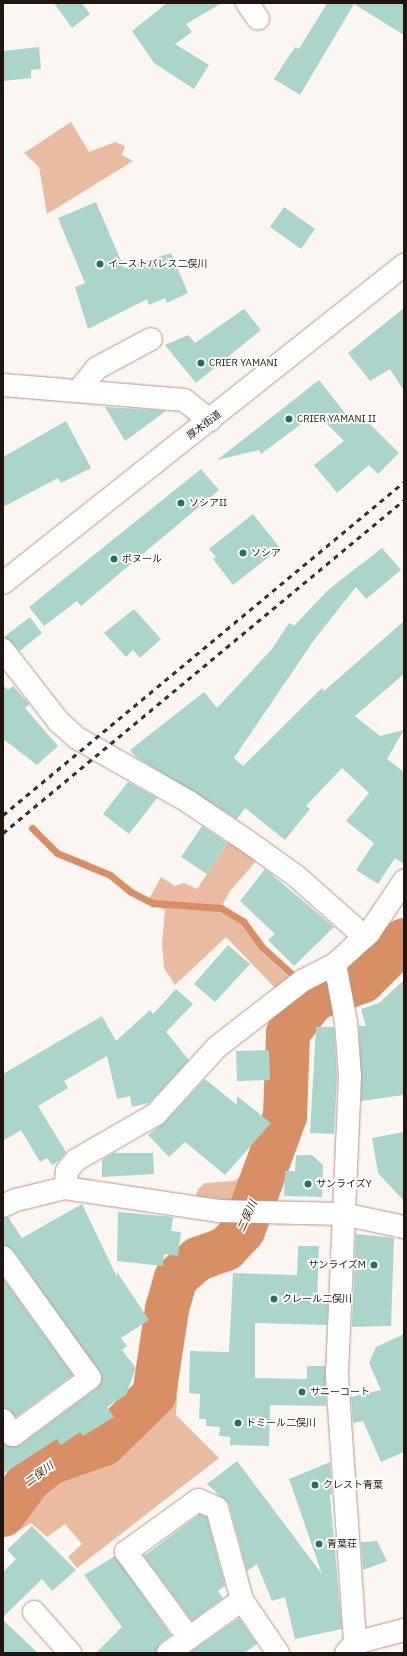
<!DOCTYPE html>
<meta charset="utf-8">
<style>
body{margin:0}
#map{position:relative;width:407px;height:1656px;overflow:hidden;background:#fcf6f2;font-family:"IBM Plex Sans","Noto Sans JP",sans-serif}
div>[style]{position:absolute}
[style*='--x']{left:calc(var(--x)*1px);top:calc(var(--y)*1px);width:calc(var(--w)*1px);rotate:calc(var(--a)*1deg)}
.green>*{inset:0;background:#e9bba1}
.stream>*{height:7px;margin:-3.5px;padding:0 3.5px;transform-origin:3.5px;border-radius:3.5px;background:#d88f65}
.river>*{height:44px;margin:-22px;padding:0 22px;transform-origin:22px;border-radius:22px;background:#d88f65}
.building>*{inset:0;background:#abd4cb}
.roads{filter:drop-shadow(0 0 1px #b69786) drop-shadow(0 0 1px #b69786)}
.minor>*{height:22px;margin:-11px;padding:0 11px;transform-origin:11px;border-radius:11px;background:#fff}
.major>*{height:22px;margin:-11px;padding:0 11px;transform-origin:11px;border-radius:11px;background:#fff}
.rail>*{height:3px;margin-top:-1.5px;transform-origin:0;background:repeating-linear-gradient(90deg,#3d312c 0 5px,transparent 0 10px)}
.dots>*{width:11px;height:11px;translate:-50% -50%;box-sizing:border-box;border:2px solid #fff;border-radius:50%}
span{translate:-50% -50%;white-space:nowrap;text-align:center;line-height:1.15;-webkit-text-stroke:3.5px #fff;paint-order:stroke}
.poi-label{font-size:10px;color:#21150f}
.left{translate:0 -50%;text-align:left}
.right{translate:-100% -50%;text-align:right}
.street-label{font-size:10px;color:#21150f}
.water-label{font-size:11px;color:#402210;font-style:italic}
.frame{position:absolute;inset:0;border:4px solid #21150f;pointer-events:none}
</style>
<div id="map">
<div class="green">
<div style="clip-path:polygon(71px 122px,89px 152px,115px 142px,125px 146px,122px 155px,133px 161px,47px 214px,39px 167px,24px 153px)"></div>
<div style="clip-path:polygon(230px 839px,258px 859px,230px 891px,219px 911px,241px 924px,260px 950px,291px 979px,276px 989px,226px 937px,175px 985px,164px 968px,162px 944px,165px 910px,147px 903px,161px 877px,175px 886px,184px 883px,197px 889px)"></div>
<div style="clip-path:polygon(256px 1161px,277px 1168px,278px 1179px,249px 1238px,236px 1254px,192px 1282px,183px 1298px,176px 1415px,219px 1458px,77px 1568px,68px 1557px,82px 1544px,65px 1524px,47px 1537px,31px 1523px,10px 1536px,3px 1526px,15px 1502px,29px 1487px,126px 1438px,158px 1398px,141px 1384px,151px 1326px,170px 1314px,182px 1279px,202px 1263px,224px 1254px,243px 1236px,256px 1204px,196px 1196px,198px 1189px,205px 1183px,235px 1181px)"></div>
</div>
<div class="stream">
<div style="--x:32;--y:828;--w:35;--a:45"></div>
<div style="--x:57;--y:853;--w:57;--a:22.5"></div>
<div style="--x:110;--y:875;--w:27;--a:39"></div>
<div style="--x:131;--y:892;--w:25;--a:27"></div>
<div style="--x:153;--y:903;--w:68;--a:4.2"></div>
<div style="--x:221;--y:908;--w:26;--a:31"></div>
<div style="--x:243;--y:921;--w:32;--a:54"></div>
<div style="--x:262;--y:947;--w:45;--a:42.3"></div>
<div style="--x:306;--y:988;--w:14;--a:54"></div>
</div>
<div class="river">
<div style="--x:3;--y:1515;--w:44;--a:-53.4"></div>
<div style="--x:29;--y:1480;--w:27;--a:-39"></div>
<div style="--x:50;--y:1463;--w:57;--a:-19.4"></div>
<div style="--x:104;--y:1444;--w:70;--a:-44.4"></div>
<div style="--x:154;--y:1395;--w:87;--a:-81.4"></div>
<div style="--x:167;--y:1309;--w:32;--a:-74"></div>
<div style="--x:176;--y:1278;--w:29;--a:-41"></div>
<div style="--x:198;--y:1259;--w:30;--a:-20"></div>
<div style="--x:226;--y:1249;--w:25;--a:-47"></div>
<div style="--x:243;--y:1231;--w:122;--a:-69.9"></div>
<div style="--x:285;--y:1116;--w:83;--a:-87.9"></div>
<div style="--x:288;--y:1033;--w:43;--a:-52.6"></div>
<div style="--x:314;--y:999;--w:52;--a:-20.2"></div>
<div style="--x:363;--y:981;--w:58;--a:-45"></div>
</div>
<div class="building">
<div style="clip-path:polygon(54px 3px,82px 3px,90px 14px,72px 28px)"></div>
<div style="clip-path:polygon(167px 3px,222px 3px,186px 24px,192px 32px,175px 44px,209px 65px,194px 89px,154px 63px,132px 31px)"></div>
<div style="clip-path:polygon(327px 3px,404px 3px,404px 35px,354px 4px,300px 95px,274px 79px,295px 47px,299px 49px)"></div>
<div style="clip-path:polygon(39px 47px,41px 69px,31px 70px,31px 78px,3px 81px,3px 51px)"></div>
<div style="clip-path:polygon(96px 202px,124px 268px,171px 253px,188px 293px,167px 303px,165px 298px,149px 305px,147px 299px,88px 329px,75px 287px,85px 283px,58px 218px)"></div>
<div style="clip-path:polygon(284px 207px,315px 229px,301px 249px,270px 227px)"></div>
<div style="clip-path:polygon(404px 308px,404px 391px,390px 369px,370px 381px,348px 353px)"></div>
<div style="clip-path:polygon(244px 309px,261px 330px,196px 383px,165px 345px,188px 335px,195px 343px)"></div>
<div style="clip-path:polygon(319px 380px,352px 422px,360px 414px,399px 453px,378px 474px,369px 465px,337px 493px,314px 465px,344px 441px,316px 413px,261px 454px,259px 450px,217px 460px)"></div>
<div style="clip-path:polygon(105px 407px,154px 410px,166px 411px,125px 441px)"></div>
<div style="clip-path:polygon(66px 421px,91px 468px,61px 483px,58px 478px,3px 507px,3px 457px)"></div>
<div style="clip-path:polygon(201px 469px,219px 490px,81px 606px,77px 601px,44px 626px,29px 607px)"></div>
<div style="clip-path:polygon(253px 514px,280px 548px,233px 585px,213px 559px,216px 557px,209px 549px)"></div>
<div style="clip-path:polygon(382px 548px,401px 570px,366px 599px,356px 587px,314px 640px,234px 758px,243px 766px,322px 688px,324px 691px,404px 621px,404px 674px,355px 716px,380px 736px,404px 730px,387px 759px,404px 772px,404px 864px,395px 858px,378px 884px,356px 870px,374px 843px,346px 821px,369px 793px,342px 768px,306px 806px,310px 809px,285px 840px,245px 808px,237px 819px,136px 757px,130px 750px,204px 692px,217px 708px,272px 649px,289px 623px,294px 626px,328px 590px)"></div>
<div style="clip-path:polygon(134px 609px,161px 639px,140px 658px,133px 650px,126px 657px,104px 633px)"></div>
<div style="clip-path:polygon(30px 617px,42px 633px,20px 651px,4px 637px)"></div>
<div style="clip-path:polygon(3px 685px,8px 690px,13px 686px,29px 704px,25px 708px,58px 746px,37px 765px,3px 739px)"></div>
<div style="clip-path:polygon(128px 782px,157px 798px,129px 834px,103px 814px)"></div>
<div style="clip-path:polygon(202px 826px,227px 843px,207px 874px,181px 857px)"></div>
<div style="clip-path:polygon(265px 869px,334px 927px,294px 966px,268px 940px,275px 934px,240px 901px)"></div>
<div style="clip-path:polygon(228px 945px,250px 964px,215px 1002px,194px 984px)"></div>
<div style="clip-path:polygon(404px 980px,404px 1095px,361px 1101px,359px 1026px,366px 1026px,361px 1009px,379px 1003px)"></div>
<div style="clip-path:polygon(176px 989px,193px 1004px,166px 1032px,189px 1060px,149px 1103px,132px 1107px,130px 1096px,117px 1099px,107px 1056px,64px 1081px,68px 1088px,38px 1106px,66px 1152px,60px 1160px,52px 1165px,47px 1158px,40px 1162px,21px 1130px,3px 1141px,3px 1074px,102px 1016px,116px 1041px,150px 1010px,153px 1014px)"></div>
<div style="clip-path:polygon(316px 1027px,334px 1027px,337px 1076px,334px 1134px,310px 1133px)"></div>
<div style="clip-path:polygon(269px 1050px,270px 1080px,237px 1081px,236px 1051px)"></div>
<div style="clip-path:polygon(205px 1079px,237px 1105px,237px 1096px,271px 1123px,225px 1175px,185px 1142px,169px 1157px,148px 1135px,165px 1122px)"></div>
<div style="clip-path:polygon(404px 1132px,404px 1201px,378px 1173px,372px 1138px)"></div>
<div style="clip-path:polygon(113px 1153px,153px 1153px,154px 1174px,102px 1177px,102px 1160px)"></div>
<div style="clip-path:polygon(296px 1155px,312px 1155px,323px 1165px,322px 1197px,284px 1196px,285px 1171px,295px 1171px)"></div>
<div style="clip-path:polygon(82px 1204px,117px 1277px,117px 1272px,149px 1320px,121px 1338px,127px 1346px,122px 1350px,136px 1368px,126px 1395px,107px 1407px,114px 1417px,83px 1436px,80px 1432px,61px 1445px,57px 1439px,3px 1474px,3px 1442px,14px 1447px,20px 1445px,97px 1388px,102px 1377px,13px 1250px,3px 1245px,3px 1218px,8px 1217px,22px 1238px)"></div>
<div style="clip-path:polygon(118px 1212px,173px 1217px,171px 1231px,181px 1232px,178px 1256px,164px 1254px,163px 1266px,117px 1261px)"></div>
<div style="clip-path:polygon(356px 1234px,394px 1238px,391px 1326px,352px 1327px)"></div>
<div style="clip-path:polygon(298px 1246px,319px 1246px,317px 1302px,328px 1302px,327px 1325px,255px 1323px,255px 1378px,307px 1379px,307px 1366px,325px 1366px,326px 1406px,270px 1405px,269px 1446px,230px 1445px,230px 1437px,219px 1436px,220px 1427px,206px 1426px,206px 1419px,199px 1419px,200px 1394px,189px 1393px,190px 1351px,229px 1352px,233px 1273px,297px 1275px)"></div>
<div style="clip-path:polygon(3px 1278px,73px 1375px,16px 1417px,3px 1408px)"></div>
<div style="clip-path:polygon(404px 1334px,404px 1452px,381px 1462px,363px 1421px,353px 1423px,351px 1397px,381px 1390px,369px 1363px,376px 1347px)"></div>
<div style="clip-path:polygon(237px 1461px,322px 1574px,289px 1479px,330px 1462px,332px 1494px,330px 1495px,342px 1629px,295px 1639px,285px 1597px,272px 1601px,257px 1564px,247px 1571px,229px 1504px,207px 1484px)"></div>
<div style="clip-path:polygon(200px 1514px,207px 1517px,225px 1586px,218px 1591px,223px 1598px,192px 1621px,144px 1556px)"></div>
<div style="clip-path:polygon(32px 1526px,76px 1570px,52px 1591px,42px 1579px,3px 1617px,3px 1572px,16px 1559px,7px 1550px)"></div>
<div style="clip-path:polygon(377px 1541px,387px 1561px,363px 1570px,361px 1542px)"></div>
<div style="clip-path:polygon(115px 1556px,171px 1635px,160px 1643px,156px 1653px,96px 1653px,122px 1627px,84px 1575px)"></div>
<div style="clip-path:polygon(239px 1618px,257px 1644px,244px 1653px,189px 1653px)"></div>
<div style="clip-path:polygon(3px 1620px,38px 1653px,3px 1653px)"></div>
</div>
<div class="roads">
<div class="minor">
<div style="--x:247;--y:3;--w:19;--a:55"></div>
<div style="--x:3;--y:385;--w:182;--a:4.7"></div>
<div style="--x:184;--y:400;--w:33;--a:38"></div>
<div style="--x:79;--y:390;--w:28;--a:-51"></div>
<div style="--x:97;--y:368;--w:61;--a:-28.2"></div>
<div style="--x:3;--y:650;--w:90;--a:52.2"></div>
<div style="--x:58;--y:721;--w:25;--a:42"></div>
<div style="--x:77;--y:738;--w:129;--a:29.7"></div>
<div style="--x:189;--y:802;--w:70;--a:33.9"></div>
<div style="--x:247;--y:841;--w:60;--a:35.5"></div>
<div style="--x:296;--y:876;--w:92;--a:41.5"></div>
<div style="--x:335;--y:964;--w:59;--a:79.3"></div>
<div style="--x:346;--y:1022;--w:54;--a:85.8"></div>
<div style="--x:350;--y:1076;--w:301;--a:92.5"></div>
<div style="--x:337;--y:1377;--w:267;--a:86.1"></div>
<div style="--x:355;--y:1643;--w:13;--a:132"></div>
<div style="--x:65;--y:1188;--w:17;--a:-83"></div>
<div style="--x:67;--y:1171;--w:14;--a:-51"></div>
<div style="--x:76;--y:1160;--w:92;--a:-29.9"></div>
<div style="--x:156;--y:1114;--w:91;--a:-47.7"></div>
<div style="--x:217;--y:1047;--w:108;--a:-37.8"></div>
<div style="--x:302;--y:981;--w:37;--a:-27"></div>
<div style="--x:335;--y:964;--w:46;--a:-42.4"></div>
<div style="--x:369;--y:933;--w:63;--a:-56.1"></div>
<div style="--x:3;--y:1206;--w:14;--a:-25"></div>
<div style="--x:16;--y:1200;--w:50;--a:-13.8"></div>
<div style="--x:65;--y:1188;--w:155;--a:8.5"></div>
<div style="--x:218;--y:1211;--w:125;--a:1.4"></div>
<div style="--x:343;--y:1214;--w:62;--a:12"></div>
<div style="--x:3;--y:1257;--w:149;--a:54.3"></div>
<div style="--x:90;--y:1378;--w:96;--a:143.5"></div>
<div style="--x:13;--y:1435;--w:18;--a:-124"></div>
<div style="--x:34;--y:1612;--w:55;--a:48.7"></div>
<div style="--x:189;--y:1638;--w:107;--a:-126.2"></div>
<div style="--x:126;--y:1552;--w:89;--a:-35.8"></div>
<div style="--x:198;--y:1500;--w:21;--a:23"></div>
<div style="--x:217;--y:1508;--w:95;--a:74.8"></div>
<div style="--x:355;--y:1643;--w:51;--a:-14.9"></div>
<div style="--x:168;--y:1653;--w:91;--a:-35.6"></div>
<div style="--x:242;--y:1600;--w:64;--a:55.8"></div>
</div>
<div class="major">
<div style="--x:3;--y:583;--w:512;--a:-38.42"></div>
</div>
</div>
<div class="rail">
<div style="--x:3;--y:815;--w:521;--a:-39.71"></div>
<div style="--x:3;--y:833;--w:521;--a:-39.71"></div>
</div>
<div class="dots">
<div style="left:100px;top:264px;background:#296e62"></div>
<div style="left:201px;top:363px;background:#296e62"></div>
<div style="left:289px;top:419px;background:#296e62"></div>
<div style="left:181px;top:503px;background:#296e62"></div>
<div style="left:243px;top:553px;background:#296e62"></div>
<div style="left:114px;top:559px;background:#296e62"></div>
<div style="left:308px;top:1184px;background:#296e62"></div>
<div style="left:374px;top:1265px;background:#296e62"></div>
<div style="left:274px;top:1299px;background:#296e62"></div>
<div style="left:302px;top:1392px;background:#296e62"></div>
<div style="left:238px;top:1423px;background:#296e62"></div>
<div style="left:315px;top:1485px;background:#296e62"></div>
<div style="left:319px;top:1544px;background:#296e62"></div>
</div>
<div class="poi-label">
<span class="left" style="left:108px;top:264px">イーストパレス二俣川</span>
<span class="left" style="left:209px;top:363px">CRIER YAMANI</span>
<span class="left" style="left:297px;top:419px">CRIER YAMANI II</span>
<span class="left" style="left:189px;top:503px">ソシアII</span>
<span class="left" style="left:251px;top:553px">ソシア</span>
<span class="left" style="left:122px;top:559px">ボヌール</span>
<span class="left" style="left:316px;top:1184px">サンライズY</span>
<span class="right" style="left:366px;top:1265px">サンライズM</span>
<span class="left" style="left:282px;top:1299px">クレール二俣川</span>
<span class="left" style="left:310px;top:1392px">サニーコート</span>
<span class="left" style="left:246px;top:1423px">ドミール二俣川</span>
<span class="left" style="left:323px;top:1485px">クレスト青葉</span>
<span class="left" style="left:327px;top:1544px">青葉荘</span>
</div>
<div class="street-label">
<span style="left:204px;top:425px;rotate:-38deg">厚木街道</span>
</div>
<div class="water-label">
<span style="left:247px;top:1216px;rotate:-66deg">二俣川</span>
<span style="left:39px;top:1474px;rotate:-37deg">二俣川</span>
</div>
<div class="frame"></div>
</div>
